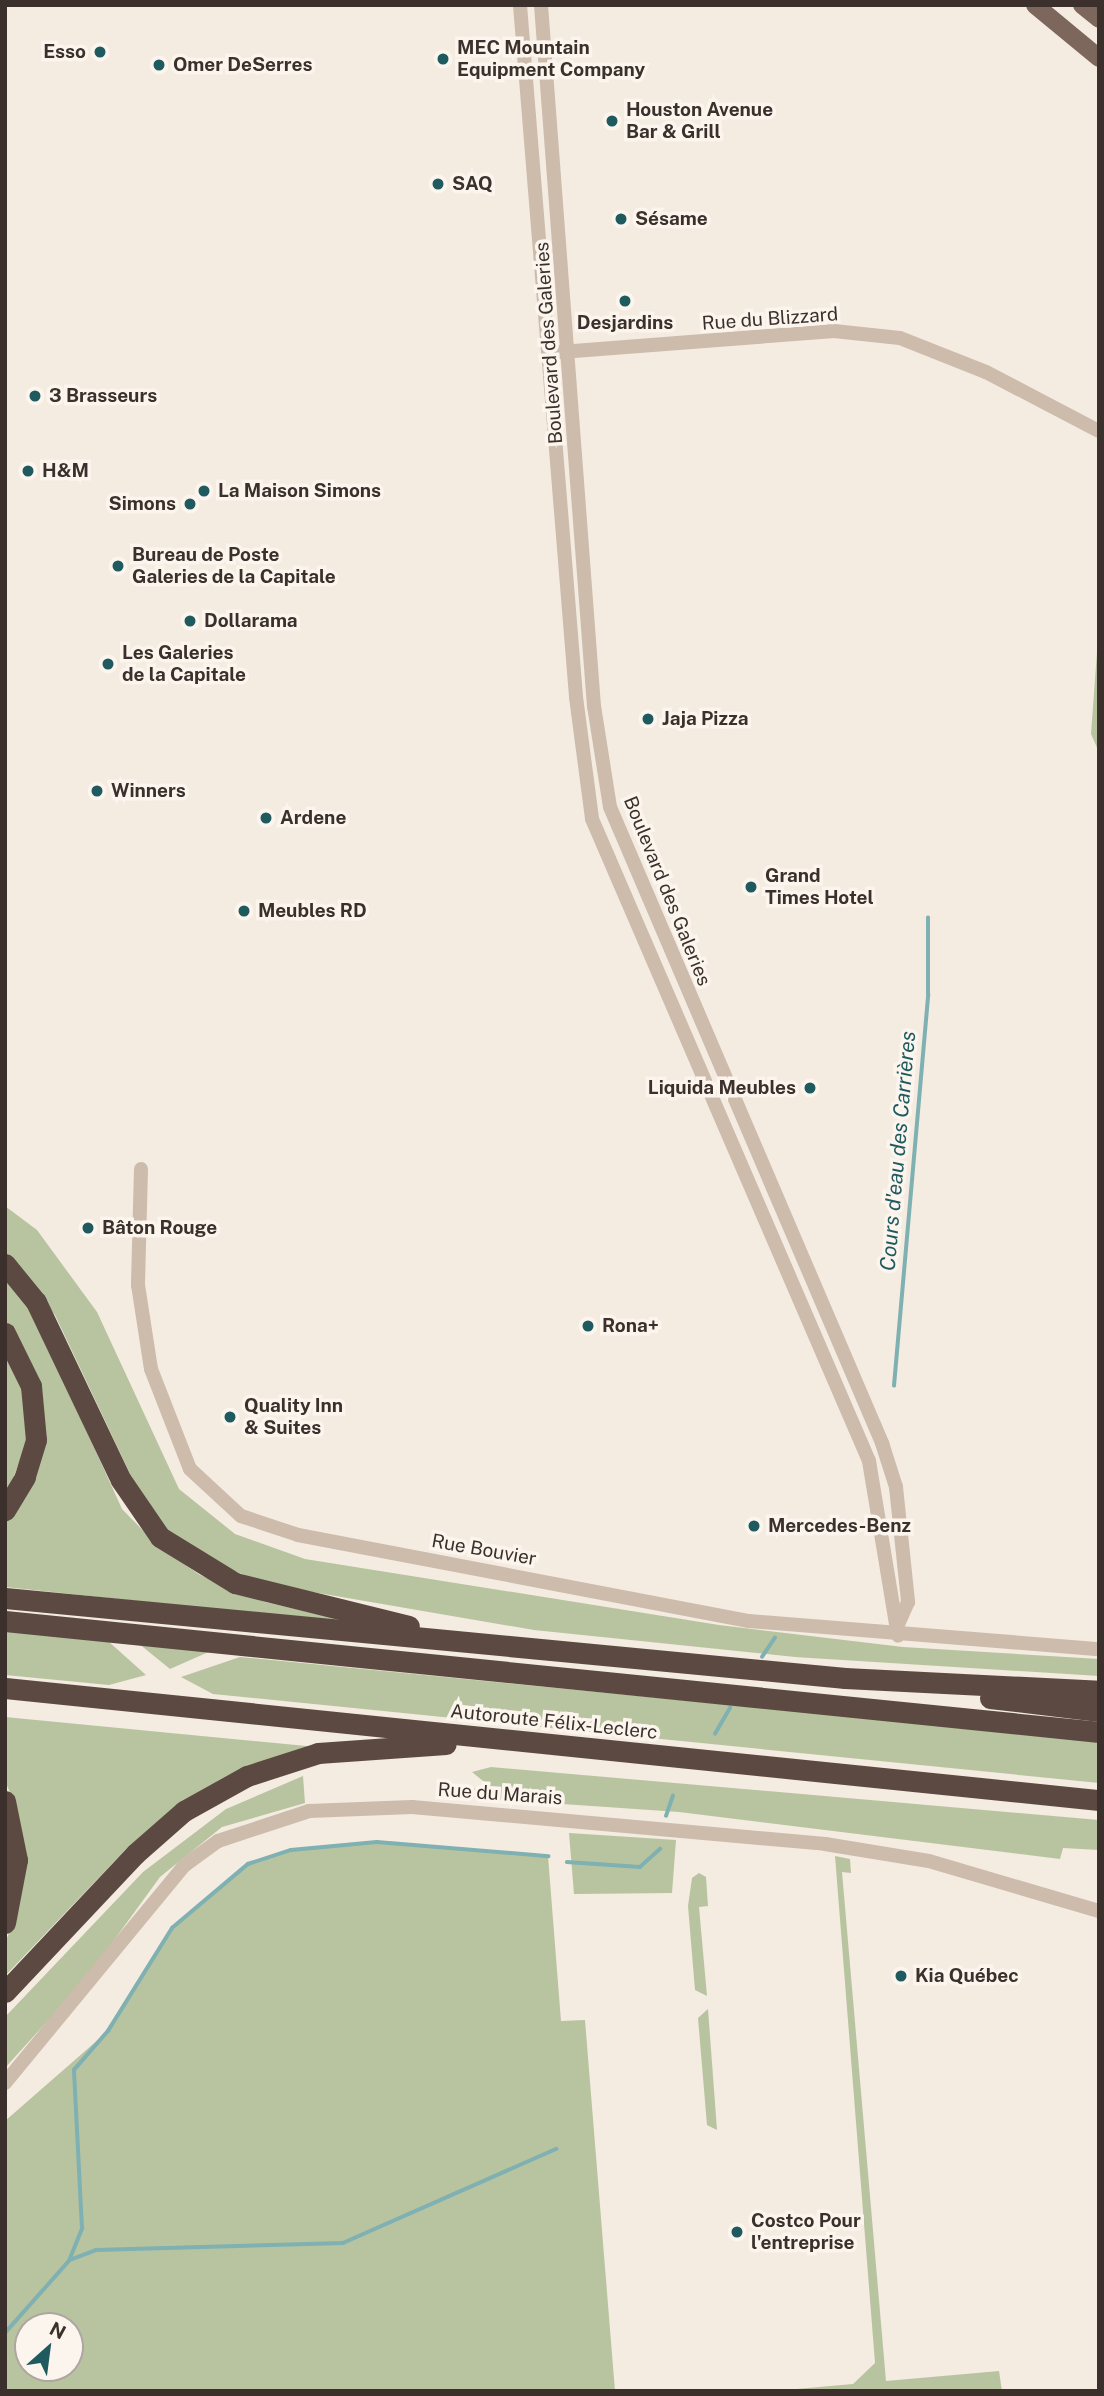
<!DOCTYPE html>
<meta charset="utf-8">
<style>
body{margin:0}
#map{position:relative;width:1104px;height:2396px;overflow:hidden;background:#f4ebe1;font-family:"Public Sans",sans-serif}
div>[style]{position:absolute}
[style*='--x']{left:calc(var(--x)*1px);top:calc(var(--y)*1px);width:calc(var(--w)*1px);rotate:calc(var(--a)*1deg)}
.green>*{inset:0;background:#b8c4a0}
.stream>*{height:3.5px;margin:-1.75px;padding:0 1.75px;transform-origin:1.75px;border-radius:1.75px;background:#7fb0b2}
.minor>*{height:14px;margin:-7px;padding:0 7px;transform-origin:7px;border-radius:7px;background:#cdbbac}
.major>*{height:18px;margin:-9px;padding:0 9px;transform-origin:9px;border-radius:9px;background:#7d675c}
.highway>*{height:21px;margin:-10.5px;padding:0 10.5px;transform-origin:10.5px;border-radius:10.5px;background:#5c4a42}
.dots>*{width:19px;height:19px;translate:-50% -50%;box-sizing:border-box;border:4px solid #fbf5ee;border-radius:50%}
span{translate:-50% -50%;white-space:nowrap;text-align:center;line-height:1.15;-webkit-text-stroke:7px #fbf5ee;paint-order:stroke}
.poi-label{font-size:19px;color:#3b302b;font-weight:700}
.left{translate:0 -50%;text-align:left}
.right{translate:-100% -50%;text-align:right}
.street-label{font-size:19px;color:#3b302b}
.water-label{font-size:21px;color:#1f5a5e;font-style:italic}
.frame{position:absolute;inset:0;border:7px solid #3b302b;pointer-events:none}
.north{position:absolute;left:14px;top:2312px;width:70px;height:70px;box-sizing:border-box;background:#fbf5ee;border:2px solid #aea6a0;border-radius:50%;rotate:28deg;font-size:19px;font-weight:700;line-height:28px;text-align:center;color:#3b302b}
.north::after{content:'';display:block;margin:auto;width:24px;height:32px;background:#1f5a5e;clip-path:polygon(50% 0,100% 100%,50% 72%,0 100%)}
</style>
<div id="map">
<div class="green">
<div style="clip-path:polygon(1099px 625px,1099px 752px,1091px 734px)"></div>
<div style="clip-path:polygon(5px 1206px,37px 1230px,97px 1312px,179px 1489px,235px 1534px,305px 1559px,719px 1625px,903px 1647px,1099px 1659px,1099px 1676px,795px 1657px,534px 1630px,266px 1584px,220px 1565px,167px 1530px,142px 1499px,55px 1315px,5px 1252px)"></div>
<div style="clip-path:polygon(5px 1278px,32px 1310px,122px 1509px,160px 1548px,200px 1575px,265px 1602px,365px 1625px,5px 1587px,5px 1519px,43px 1437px,5px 1320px)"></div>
<div style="clip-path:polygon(5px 1348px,27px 1400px,30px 1435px,5px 1499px)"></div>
<div style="clip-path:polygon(5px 1631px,108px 1641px,146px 1675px,109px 1685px,5px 1675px)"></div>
<div style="clip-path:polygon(138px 1643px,213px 1650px,170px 1669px)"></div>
<div style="clip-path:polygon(240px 1657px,1099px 1741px,1099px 1783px,213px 1694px,181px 1677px)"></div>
<div style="clip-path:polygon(5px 1717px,317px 1747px,128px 1847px,5px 1976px,5px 1943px,15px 1918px,14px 1802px,5px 1781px)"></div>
<div style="clip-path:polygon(491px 1767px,1099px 1820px,1099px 1850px,1063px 1848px,1060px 1859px,679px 1812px,447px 1796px,488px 1785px,472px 1772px)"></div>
<div style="clip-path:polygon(303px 1776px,305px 1803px,222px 1827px,160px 1877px,88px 1976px,5px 2068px,5px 2017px,143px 1872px,226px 1809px)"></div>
<div style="clip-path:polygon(569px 1833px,676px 1840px,672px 1893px,574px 1894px)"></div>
<div style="clip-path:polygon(evenodd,377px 1842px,548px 1856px,561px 2021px,585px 2020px,615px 2391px,5px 2391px,5px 2121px,108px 2031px,172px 1928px,248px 1864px,291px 1850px,377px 1842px,28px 2326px,70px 2326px,70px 2368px,28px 2368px,28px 2326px)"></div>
<div style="clip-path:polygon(835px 1856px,850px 1859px,851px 1873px,842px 1872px,886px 2381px,999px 2371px,1002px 2391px,774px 2391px,853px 2384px,875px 2363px)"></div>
<div style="clip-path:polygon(699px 1873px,706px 1877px,708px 1906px,699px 1907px,707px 1996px,695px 1990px,688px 1906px,692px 1878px)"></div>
<div style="clip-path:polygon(708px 2009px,717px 2130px,707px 2125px,698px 2018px)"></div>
</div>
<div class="stream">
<div style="--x:894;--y:1386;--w:393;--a:-85"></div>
<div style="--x:928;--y:994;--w:76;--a:-90"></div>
<div style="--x:762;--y:1657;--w:23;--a:-56"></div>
<div style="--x:715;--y:1734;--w:30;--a:-60"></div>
<div style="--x:666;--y:1816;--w:21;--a:-71"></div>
<div style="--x:567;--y:1862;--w:73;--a:3.9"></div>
<div style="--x:640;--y:1867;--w:27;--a:-42"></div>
<div style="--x:70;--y:2260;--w:28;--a:-21"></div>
<div style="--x:96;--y:2250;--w:247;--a:-1.6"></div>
<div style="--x:343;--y:2243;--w:233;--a:-23.8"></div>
<div style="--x:5;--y:2333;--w:96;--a:-48.4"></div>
<div style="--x:69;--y:2261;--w:35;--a:-68"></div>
<div style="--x:82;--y:2229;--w:159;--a:-92.9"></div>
<div style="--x:74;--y:2070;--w:52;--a:-48.9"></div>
<div style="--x:108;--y:2031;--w:121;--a:-58.1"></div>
<div style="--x:172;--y:1928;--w:99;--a:-40.1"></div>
<div style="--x:248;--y:1864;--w:45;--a:-18"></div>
<div style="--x:291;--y:1850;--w:86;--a:-5.3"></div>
<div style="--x:377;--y:1842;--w:172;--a:4.7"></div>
</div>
<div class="minor">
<div style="--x:520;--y:5;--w:694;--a:85.37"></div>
<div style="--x:576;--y:697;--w:123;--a:82.5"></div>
<div style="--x:592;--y:819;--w:699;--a:66.66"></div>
<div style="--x:869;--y:1461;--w:177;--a:80.6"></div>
<div style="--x:541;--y:5;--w:703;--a:85.68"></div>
<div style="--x:594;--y:706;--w:102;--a:81"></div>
<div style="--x:610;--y:807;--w:692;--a:66.84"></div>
<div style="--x:882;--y:1443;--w:46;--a:72.3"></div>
<div style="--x:896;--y:1487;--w:116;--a:84"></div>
<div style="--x:908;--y:1602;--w:24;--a:114"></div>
<div style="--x:548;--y:353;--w:287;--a:-4.4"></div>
<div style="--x:834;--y:331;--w:66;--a:6.1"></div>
<div style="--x:900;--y:338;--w:92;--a:21.6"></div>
<div style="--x:986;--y:372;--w:127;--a:27.6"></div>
<div style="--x:141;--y:1169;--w:116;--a:91.5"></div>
<div style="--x:138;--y:1285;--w:85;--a:81.2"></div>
<div style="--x:151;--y:1369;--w:107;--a:68.7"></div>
<div style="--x:190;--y:1469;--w:69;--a:42.7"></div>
<div style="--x:241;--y:1516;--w:60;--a:18.4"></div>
<div style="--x:298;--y:1535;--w:459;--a:10.8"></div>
<div style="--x:749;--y:1621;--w:351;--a:4.6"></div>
<div style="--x:5;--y:2083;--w:283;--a:-50.5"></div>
<div style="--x:185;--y:1865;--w:41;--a:-36"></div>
<div style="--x:218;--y:1841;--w:96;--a:-18.2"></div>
<div style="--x:309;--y:1811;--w:103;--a:-2.2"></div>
<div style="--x:412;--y:1807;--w:415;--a:5.1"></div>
<div style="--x:825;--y:1844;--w:105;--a:9.3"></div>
<div style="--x:929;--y:1861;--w:177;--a:16.4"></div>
</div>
<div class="major">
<div style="--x:1035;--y:5;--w:83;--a:39.6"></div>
<div style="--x:1082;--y:5;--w:22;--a:39"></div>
</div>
<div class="highway">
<div style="--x:5;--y:1264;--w:49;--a:50.8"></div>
<div style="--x:36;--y:1302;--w:197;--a:64.5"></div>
<div style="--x:121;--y:1480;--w:69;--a:55.6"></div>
<div style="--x:160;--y:1537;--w:88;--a:31.5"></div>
<div style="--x:235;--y:1583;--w:179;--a:13.9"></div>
<div style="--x:5;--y:1333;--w:59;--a:63.9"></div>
<div style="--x:31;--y:1386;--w:54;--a:84.7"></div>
<div style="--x:36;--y:1440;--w:39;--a:107"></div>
<div style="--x:25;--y:1477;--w:39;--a:121"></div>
<div style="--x:5;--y:1598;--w:844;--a:5.44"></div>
<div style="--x:845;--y:1678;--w:254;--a:2.9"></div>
<div style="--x:5;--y:1621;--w:1100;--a:5.79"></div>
<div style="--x:5;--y:1688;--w:1100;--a:5.85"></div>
<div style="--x:990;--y:1698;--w:110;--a:6.8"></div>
<div style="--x:5;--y:1801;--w:60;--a:78.5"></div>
<div style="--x:17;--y:1860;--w:64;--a:100.8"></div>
<div style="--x:5;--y:1992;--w:190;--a:-46.7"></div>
<div style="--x:135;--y:1854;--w:65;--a:-41.3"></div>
<div style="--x:184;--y:1811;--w:72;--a:-29.1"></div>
<div style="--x:247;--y:1776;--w:75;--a:-17.9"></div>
<div style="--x:318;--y:1753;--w:128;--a:-4"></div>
</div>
<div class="dots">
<div style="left:100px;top:52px;background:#1f5a5e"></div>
<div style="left:443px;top:59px;background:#1f5a5e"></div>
<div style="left:159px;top:65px;background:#1f5a5e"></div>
<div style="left:612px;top:121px;background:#1f5a5e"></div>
<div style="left:438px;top:184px;background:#1f5a5e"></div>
<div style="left:621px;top:219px;background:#1f5a5e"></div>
<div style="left:625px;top:301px;background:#1f5a5e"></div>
<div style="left:35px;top:396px;background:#1f5a5e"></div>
<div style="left:28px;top:471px;background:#1f5a5e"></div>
<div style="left:204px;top:491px;background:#1f5a5e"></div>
<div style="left:190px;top:504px;background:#1f5a5e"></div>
<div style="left:118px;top:566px;background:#1f5a5e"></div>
<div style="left:190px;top:621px;background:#1f5a5e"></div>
<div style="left:108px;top:664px;background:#1f5a5e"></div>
<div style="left:648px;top:719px;background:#1f5a5e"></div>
<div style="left:97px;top:791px;background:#1f5a5e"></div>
<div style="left:266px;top:818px;background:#1f5a5e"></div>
<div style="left:751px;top:887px;background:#1f5a5e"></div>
<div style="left:244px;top:911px;background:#1f5a5e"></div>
<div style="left:810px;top:1088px;background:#1f5a5e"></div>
<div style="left:88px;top:1228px;background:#1f5a5e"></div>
<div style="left:588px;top:1326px;background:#1f5a5e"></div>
<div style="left:230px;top:1417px;background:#1f5a5e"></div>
<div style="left:754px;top:1526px;background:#1f5a5e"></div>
<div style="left:901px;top:1976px;background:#1f5a5e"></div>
<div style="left:737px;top:2232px;background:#1f5a5e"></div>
</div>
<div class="poi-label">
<span class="left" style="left:457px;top:59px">MEC Mountain<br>Equipment Company</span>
<span class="right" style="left:86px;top:52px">Esso</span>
<span class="left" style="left:173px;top:65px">Omer DeSerres</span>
<span class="left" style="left:626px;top:121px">Houston Avenue<br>Bar &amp; Grill</span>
<span class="left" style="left:452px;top:184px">SAQ</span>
<span class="left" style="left:635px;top:219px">Sésame</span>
<span style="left:625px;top:323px">Desjardins</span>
<span class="left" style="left:49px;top:396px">3 Brasseurs</span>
<span class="left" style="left:42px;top:471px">H&amp;M</span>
<span class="left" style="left:218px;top:491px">La Maison Simons</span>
<span class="right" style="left:176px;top:504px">Simons</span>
<span class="left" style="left:132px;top:566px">Bureau de Poste<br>Galeries de la Capitale</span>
<span class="left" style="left:204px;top:621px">Dollarama</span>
<span class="left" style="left:122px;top:664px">Les Galeries<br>de la Capitale</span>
<span class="left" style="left:662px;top:719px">Jaja Pizza</span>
<span class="left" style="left:111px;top:791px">Winners</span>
<span class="left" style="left:280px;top:818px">Ardene</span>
<span class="left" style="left:765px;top:887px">Grand<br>Times Hotel</span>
<span class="left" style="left:258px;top:911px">Meubles RD</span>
<span class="right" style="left:796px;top:1088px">Liquida Meubles</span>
<span class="left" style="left:102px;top:1228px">Bâton Rouge</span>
<span class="left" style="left:602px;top:1326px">Rona+</span>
<span class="left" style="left:244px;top:1417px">Quality Inn<br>&amp; Suites</span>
<span class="left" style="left:768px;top:1526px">Mercedes-Benz</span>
<span class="left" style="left:915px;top:1976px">Kia Québec</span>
<span class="left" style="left:751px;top:2232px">Costco Pour<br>l'entreprise</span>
</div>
<div class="street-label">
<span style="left:770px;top:319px;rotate:-4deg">Rue du Blizzard</span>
<span style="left:549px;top:343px;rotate:-94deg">Boulevard des Galeries</span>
<span style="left:667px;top:891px;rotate:68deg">Boulevard des Galeries</span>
<span style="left:484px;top:1550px;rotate:10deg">Rue Bouvier</span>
<span style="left:554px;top:1722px;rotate:6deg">Autoroute Félix-Leclerc</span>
<span style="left:500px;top:1794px;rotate:4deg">Rue du Marais</span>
</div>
<div class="water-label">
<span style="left:898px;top:1151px;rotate:-85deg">Cours d'eau des Carrières</span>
</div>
<div class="frame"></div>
<div class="north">N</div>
</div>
